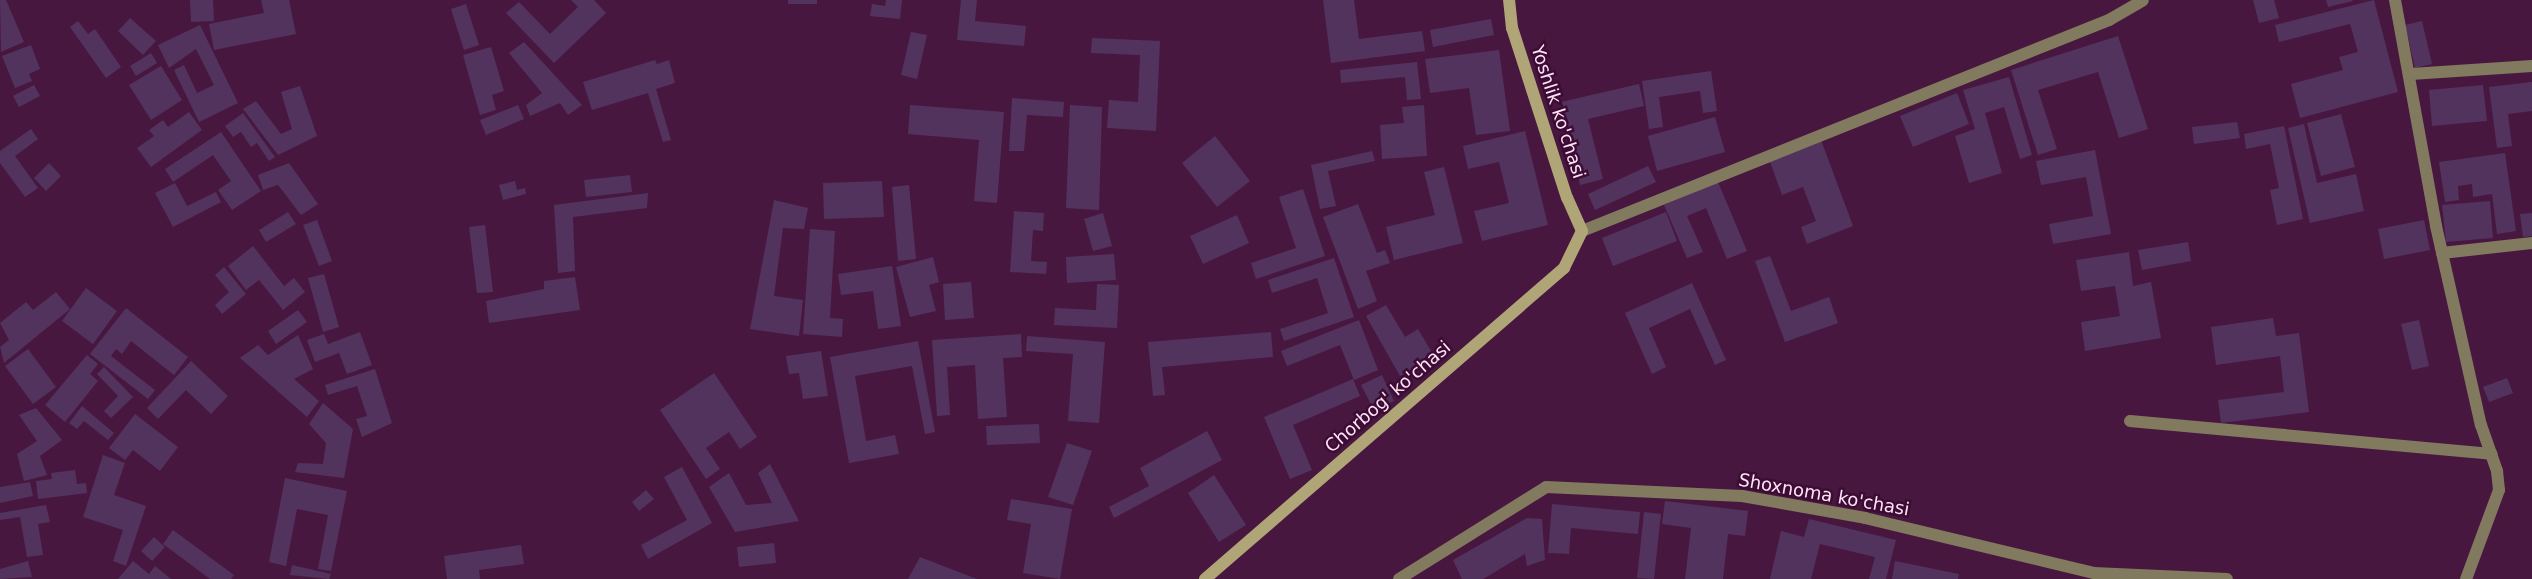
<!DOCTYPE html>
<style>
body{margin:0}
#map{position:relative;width:2532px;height:579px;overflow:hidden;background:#48173f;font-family:"DejaVu Sans",sans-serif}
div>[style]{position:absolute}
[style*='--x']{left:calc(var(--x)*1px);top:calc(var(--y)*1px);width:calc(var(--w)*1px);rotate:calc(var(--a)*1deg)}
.building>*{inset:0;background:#52335e}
.street>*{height:12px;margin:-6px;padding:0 6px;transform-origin:6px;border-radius:6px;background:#817a5e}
.secondary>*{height:12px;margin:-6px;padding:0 6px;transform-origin:6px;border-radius:6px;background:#b0a577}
span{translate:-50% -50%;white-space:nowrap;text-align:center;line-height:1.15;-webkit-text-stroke:5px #3d0c34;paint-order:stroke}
.street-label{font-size:18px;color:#fde3f5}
</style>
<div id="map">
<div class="building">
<div style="clip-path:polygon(0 0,6px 0,24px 42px,1px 52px)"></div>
<div style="clip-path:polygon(190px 0,213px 0,214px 21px,191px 22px)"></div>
<div style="clip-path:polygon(261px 0,289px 0,296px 34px,214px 50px,209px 24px,264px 13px)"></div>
<div style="clip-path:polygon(571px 0,594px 0,606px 13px,554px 63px,506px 13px,519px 2px,550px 34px,578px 7px)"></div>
<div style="clip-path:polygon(788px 0,817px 0,817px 4px,788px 4px)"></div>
<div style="clip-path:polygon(886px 0,902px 0,900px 19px,870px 16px,872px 4px,885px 6px)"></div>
<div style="clip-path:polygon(961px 0,977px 0,975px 21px,1026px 26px,1024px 46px,957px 40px)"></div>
<div style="clip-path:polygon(1323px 0,1354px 0,1359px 39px,1422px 31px,1425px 51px,1331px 63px)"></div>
<div style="clip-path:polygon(2253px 0,2274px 0,2279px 18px,2259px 23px)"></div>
<div style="clip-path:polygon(2326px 0,2352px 0,2353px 1px,2328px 7px)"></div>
<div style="clip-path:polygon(2374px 0,2398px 92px,2300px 118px,2291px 84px,2343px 70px,2339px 57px,2358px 52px,2350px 24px,2279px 42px,2275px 25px)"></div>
<div style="clip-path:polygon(466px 4px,479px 45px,464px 50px,451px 9px)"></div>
<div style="clip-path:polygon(130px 18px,156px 41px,143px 55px,118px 31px)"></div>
<div style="clip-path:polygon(1491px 19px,1494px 35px,1433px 47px,1430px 30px)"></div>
<div style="clip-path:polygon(78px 21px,88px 34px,95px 29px,121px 67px,106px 78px,70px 27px)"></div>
<div style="clip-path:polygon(2422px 21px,2432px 64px,2415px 68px,2405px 25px)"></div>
<div style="clip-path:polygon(200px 25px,238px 103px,199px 122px,174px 70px,184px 65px,197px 93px,214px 85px,196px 49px,169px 68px,158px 45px)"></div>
<div style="clip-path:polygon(911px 32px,927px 35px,917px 79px,901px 75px)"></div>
<div style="clip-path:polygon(2118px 36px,2148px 129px,2119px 138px,2098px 72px,2038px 90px,2057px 149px,2038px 155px,2011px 70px)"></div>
<div style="clip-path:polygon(1092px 38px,1160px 41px,1156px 131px,1107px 128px,1109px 100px,1138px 102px,1140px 55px,1091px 53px)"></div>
<div style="clip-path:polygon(524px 42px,582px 105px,568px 115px,560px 103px,530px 116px,526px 105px,542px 93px,509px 53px)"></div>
<div style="clip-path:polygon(31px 45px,40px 69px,29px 74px,32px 81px,15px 88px,2px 56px)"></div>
<div style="clip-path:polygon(491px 47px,504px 91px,492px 95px,496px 110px,480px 115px,463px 55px)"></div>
<div style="clip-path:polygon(1499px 50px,1510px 131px,1476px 135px,1469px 88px,1430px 93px,1425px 59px)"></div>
<div style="clip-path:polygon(151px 53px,157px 63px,136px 76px,130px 66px)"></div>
<div style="clip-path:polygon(655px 60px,657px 64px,669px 60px,675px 83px,656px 89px,671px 140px,663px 142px,648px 93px,592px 110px,583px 82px)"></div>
<div style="clip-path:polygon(1417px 62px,1421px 99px,1407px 100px,1405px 77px,1341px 83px,1340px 70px)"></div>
<div style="clip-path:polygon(161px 66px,182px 100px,151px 120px,129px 85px)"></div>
<div style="clip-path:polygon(1711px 71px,1717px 111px,1703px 113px,1700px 91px,1659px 97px,1663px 127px,1649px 129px,1642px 81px)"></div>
<div style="clip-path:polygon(2009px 77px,2032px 155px,2020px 159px,2004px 107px,1985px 113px,2002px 173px,1969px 183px,1955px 136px,1975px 129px,1963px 90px)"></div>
<div style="clip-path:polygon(2532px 82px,2532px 111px,2508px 114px,2512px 146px,2497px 148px,2489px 87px)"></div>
<div style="clip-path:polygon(1639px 84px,1644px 106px,1588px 119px,1603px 179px,1580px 185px,1561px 102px)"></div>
<div style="clip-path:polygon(34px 85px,40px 96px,19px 107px,13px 96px)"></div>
<div style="clip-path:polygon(2483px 85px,2487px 121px,2432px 126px,2429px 90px)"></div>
<div style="clip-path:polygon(300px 86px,317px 136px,278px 155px,243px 109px,256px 101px,281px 134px,292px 129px,281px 92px)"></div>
<div style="clip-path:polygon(1957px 93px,1969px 124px,1913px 147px,1900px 116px)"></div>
<div style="clip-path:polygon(1012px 98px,1064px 102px,1063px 117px,1027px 115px,1024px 151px,1009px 151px)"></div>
<div style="clip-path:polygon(518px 105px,524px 119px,486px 135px,480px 120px)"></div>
<div style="clip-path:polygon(910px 105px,1004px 112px,997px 203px,974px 201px,979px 140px,908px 134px)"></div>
<div style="clip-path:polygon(1070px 105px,1102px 107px,1099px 210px,1066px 208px)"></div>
<div style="clip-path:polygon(1424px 105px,1427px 156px,1382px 159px,1380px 125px,1404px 123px,1402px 107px)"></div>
<div style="clip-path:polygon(189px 112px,202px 130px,151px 167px,137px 148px,154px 136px,149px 130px,163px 120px,168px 127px)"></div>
<div style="clip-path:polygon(243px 113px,275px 157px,269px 161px,257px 143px,251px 147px,241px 132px,233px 137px,225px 126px)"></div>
<div style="clip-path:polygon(2341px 114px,2355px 167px,2321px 176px,2307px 123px)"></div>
<div style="clip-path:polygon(1715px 117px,1725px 152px,1657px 171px,1648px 136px)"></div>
<div style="clip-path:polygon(2237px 122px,2240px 138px,2194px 144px,2192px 127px)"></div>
<div style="clip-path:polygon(2304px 124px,2317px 183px,2356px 174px,2364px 211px,2310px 223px,2288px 128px)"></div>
<div style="clip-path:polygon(2284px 126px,2303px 219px,2277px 225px,2270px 190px,2279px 188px,2270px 144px,2246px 149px,2244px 134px)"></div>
<div style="clip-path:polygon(31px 129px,38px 139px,15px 156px,38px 188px,25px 197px,0 163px,0 151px)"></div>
<div style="clip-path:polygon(1525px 131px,1548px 225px,1482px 241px,1474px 211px,1509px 203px,1499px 162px,1468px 169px,1463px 146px)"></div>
<div style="clip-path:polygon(221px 132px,261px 191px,232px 210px,218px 190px,231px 181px,213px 155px,173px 182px,165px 169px)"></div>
<div style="clip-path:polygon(1215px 136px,1250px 181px,1217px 207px,1182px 163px)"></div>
<div style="clip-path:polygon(1821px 140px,1853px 226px,1807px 244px,1801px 227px,1816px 221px,1803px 187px,1782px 195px,1769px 159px)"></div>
<div style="clip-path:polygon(2095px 150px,2111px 234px,2053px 244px,2049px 224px,2093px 216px,2086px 177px,2041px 185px,2036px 161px)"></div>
<div style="clip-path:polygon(1372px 151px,1375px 161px,1328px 171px,1336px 206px,1320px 209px,1311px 165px)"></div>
<div style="clip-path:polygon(2505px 153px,2516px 231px,2497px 234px,2492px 194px,2473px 197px,2472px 184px,2458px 186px,2459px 200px,2445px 202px,2439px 162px)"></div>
<div style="clip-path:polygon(49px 163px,61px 176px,46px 191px,34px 178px)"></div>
<div style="clip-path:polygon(289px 163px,318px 204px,301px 215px,278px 185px,263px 190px,258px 175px)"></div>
<div style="clip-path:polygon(1648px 166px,1656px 182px,1595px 210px,1588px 194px)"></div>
<div style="clip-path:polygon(1444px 167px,1463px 243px,1394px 260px,1386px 227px,1435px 215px,1424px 172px)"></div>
<div style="clip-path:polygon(630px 175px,632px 192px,586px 197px,584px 180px)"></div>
<div style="clip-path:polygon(515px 181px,517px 190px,525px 188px,526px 194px,503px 200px,499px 185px)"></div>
<div style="clip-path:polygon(882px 181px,884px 217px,824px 219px,823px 183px)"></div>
<div style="clip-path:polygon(1718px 182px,1747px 251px,1727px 259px,1706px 208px,1687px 216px,1703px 252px,1687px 258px,1664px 205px)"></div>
<div style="clip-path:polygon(175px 183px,187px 206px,216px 192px,221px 202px,173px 227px,155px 193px)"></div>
<div style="clip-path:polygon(909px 185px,916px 259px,898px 261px,892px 187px)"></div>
<div style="clip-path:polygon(1303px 189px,1325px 256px,1256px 279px,1251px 263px,1296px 248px,1279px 197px)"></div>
<div style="clip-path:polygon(648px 193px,647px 208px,573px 217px,575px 271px,558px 273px,554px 205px)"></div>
<div style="clip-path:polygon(774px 200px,808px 208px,804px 229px,783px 228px,774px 296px,803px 300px,799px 336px,750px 329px)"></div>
<div style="clip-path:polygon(2490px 201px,2493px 238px,2446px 242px,2442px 205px)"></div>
<div style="clip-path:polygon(1358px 204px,1377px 253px,1385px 250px,1390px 263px,1366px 271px,1377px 301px,1358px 309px,1323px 217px)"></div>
<div style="clip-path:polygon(1014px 211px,1044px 213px,1043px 231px,1033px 230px,1031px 261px,1047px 262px,1046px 274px,1010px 272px)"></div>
<div style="clip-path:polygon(288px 212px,296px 224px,266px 242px,259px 230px)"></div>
<div style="clip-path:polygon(1666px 212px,1677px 241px,1613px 266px,1602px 238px)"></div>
<div style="clip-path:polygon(1103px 213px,1112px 246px,1093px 251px,1084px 219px)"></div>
<div style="clip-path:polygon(2532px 213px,2532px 236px,2523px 237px,2520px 214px)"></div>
<div style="clip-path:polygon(1237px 215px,1249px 243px,1203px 264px,1190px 236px)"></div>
<div style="clip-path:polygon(317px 220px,332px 261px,319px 266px,303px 225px)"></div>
<div style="clip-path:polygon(2424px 220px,2430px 250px,2384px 259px,2378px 229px)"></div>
<div style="clip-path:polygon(485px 225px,493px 292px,477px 293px,469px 227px)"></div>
<div style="clip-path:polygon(810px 229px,835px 231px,830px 318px,843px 319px,842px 337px,803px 334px)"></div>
<div style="clip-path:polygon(2188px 242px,2191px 261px,2142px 270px,2138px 250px)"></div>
<div style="clip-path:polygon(253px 246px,284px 286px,294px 278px,305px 292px,283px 310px,259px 280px,246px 290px,228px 266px)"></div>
<div style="clip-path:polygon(2129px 252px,2133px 286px,2151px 282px,2161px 338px,2085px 351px,2081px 322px,2120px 316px,2115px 286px,2081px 291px,2076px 260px)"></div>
<div style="clip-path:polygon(1114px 254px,1116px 280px,1067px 283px,1066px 257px)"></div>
<div style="clip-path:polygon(1770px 256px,1791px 311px,1829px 297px,1838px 323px,1785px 342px,1755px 261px)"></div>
<div style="clip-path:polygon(933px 257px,939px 282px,929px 285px,936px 311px,910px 317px,896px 267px)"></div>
<div style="clip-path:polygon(1334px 258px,1354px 317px,1284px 341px,1280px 329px,1328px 313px,1317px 278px,1272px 293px,1268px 280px)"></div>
<div style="clip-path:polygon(892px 266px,901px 326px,878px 329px,873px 291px,841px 295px,838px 274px)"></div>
<div style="clip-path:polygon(224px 267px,246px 294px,222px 314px,215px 305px,229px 292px,215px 275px)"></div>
<div style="clip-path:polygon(324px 274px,339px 327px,323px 332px,308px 278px)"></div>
<div style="clip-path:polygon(575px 277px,580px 310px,489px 323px,486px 301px,544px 289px,544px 281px)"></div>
<div style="clip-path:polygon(971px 282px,974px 318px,945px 320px,943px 284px)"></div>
<div style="clip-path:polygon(1692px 283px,1726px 360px,1715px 365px,1690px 309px,1649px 328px,1666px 367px,1652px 374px,1625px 313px)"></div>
<div style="clip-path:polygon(1097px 284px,1119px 285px,1117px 328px,1054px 325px,1055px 308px,1096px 310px)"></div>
<div style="clip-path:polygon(86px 288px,117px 311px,93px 344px,62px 321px)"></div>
<div style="clip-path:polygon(56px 292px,70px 309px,4px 363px,0 347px,9px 340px,0 323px,26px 302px,33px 310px)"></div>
<div style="clip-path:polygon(1386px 305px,1405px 337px,1418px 329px,1434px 356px,1400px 376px,1366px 316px)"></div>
<div style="clip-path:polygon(126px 308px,188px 357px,174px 375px,131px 341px,122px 354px,116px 349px,111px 356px,155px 390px,148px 399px,90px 354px)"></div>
<div style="clip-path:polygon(298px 310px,307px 322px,276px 344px,268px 331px)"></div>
<div style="clip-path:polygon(2273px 318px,2276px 336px,2299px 333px,2309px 412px,2221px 423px,2218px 400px,2284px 392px,2280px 356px,2216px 365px,2211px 327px)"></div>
<div style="clip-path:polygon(1359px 320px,1378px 370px,1354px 380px,1340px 345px,1287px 366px,1281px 351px)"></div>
<div style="clip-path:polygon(2419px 320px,2429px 366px,2412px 370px,2401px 324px)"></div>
<div style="clip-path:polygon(360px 332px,372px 365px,347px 374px,339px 353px,315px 362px,307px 340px,324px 334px,328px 344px)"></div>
<div style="clip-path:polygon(1271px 332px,1273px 357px,1162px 367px,1165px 395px,1153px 396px,1148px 342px)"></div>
<div style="clip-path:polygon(1021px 334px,1022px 357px,1003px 358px,1007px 417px,978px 419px,975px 365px,947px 367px,950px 415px,937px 416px,932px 340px)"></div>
<div style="clip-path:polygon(298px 335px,313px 369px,294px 379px,319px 401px,307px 417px,240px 358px,258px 345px,268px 355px)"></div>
<div style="clip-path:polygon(1027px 336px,1105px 342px,1099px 423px,1068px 421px,1073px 354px,1026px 351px)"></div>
<div style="clip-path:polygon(918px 341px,935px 432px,925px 434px,912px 366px,855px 376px,866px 441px,895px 435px,899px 454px,849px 463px,830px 357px)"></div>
<div style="clip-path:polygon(28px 349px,56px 387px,33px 404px,5px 366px)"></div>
<div style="clip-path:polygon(821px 351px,828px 396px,803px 399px,799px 373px,789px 374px,786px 356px)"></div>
<div style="clip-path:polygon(87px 355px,98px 364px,90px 374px,98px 381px,65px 422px,45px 405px)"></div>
<div style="clip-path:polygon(191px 361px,228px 396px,211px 414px,186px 390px,158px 419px,147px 408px)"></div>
<div style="clip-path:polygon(104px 367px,133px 397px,111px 418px,104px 411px,118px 396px,97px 374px)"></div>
<div style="clip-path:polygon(375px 369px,392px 423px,362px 437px,356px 419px,367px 416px,357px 386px,328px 395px,325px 385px)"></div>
<div style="clip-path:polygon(714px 373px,757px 437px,740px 449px,729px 432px,706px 448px,720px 469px,706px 479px,660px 410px)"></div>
<div style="clip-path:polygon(1382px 375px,1394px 401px,1374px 410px,1361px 385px)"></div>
<div style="clip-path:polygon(2507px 378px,2513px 393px,2489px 402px,2483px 387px)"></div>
<div style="clip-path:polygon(1353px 379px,1360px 396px,1293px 425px,1312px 470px,1290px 479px,1264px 417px)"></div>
<div style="clip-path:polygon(323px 403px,353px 429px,344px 478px,295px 472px,298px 463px,323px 464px,326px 443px,309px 424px)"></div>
<div style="clip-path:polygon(82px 406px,114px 433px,108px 440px,84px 421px,77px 429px,69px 423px)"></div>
<div style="clip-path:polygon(36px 408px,62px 440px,40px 456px,47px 475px,24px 481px,17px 454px,37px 441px,19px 415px)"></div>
<div style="clip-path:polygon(135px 414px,178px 447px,160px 471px,133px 450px,125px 460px,109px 448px)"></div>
<div style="clip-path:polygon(1039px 424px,1040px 443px,987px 445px,986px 426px)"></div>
<div style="clip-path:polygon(1207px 431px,1222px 460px,1114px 518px,1109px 507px,1149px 486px,1140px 468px)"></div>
<div style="clip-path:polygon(1067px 443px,1092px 451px,1073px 505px,1048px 497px)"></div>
<div style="clip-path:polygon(103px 455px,125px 463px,114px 495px,146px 506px,126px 566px,113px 561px,123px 530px,83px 517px)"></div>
<div style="clip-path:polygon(770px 464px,799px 521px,735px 532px,709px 487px,729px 473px,746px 505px,772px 503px,758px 473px)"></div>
<div style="clip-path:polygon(682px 467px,712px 523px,648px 559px,641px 545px,687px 520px,664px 477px)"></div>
<div style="clip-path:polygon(75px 470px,77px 484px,86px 483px,87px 493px,38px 499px,36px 481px,52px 479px,51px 473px)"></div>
<div style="clip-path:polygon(1214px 475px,1246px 525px,1219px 542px,1188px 493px)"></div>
<div style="clip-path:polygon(285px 478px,347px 491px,331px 571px,318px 569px,328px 515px,297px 509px,286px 566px,269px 562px)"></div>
<div style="clip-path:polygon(30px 482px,33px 496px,0 503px,0 487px)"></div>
<div style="clip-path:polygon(646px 490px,654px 499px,639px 511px,632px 502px)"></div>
<div style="clip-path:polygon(1011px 499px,1072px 509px,1060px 579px,1023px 573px,1031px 524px,1007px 520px)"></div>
<div style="clip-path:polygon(1665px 501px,1748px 511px,1745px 536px,1728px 534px,1723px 579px,1685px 579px,1691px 528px,1662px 524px)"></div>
<div style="clip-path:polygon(1552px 504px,1640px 512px,1638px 534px,1571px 528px,1569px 554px,1548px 553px)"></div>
<div style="clip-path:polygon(46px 505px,50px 522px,38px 524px,43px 555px,27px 557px,20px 517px,0 520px,0 513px)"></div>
<div style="clip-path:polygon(1644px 512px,1661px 514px,1654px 579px,1637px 578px)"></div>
<div style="clip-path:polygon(1527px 518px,1542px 519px,1545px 560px,1527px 566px,1525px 554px,1483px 579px,1462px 579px,1453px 560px)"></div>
<div style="clip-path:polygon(1809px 519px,1896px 540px,1886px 579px,1869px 579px,1875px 557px,1820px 544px,1811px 579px,1770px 579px,1781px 531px,1804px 537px)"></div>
<div style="clip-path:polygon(173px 530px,234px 575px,231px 579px,210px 579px,163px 544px)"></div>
<div style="clip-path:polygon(154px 537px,165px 547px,152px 561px,141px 551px)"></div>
<div style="clip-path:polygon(774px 543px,776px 563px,739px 567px,737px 547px)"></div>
<div style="clip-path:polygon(521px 545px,524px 564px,479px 570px,480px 579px,447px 579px,444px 556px)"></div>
<div style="clip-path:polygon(920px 557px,977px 579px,908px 579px)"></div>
<div style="clip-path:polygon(28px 561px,32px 577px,0 579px,0 569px)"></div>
<div style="clip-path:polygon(133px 561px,149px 574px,155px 566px,171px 579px,118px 579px)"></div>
<div style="clip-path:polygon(1895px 561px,1959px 574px,1958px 579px,1892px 579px)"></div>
<div style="clip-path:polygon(292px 565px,331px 574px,329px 579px,290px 575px)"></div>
</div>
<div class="street">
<div style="--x:2395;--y:0;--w:230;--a:79.7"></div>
<div style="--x:2436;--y:226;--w:204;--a:77.3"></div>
<div style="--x:2481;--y:425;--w:49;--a:70.8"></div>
<div style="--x:2497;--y:471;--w:19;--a:84"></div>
<div style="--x:2499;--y:490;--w:95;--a:110.3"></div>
<div style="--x:2411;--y:74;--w:121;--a:-3.8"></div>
<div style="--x:1582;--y:231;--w:568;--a:-21.82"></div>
<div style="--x:2109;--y:20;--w:39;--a:-30"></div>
<div style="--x:2442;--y:253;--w:91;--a:-6.3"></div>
<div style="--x:2130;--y:421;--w:363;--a:5.2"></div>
<div style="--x:1399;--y:579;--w:173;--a:-32"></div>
<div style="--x:1546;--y:487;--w:196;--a:2.6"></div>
<div style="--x:1742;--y:496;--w:125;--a:10.1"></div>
<div style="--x:1865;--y:518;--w:236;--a:13.5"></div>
<div style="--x:2094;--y:573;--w:133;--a:2.6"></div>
</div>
<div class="secondary">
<div style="--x:1205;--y:579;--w:475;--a:-40.9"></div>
<div style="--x:1564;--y:268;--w:41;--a:-64.1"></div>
<div style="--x:1582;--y:231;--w:36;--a:-114"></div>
<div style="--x:1567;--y:198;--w:179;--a:-107.9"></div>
<div style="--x:1512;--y:28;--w:28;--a:-96"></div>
</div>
<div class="street-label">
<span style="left:1558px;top:112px;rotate:72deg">Yoshlik ko'chasi</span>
<span style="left:1388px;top:397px;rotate:-41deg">Chorbog' ko'chasi</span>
<span style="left:1824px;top:495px;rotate:10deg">Shoxnoma ko'chasi</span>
</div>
</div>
